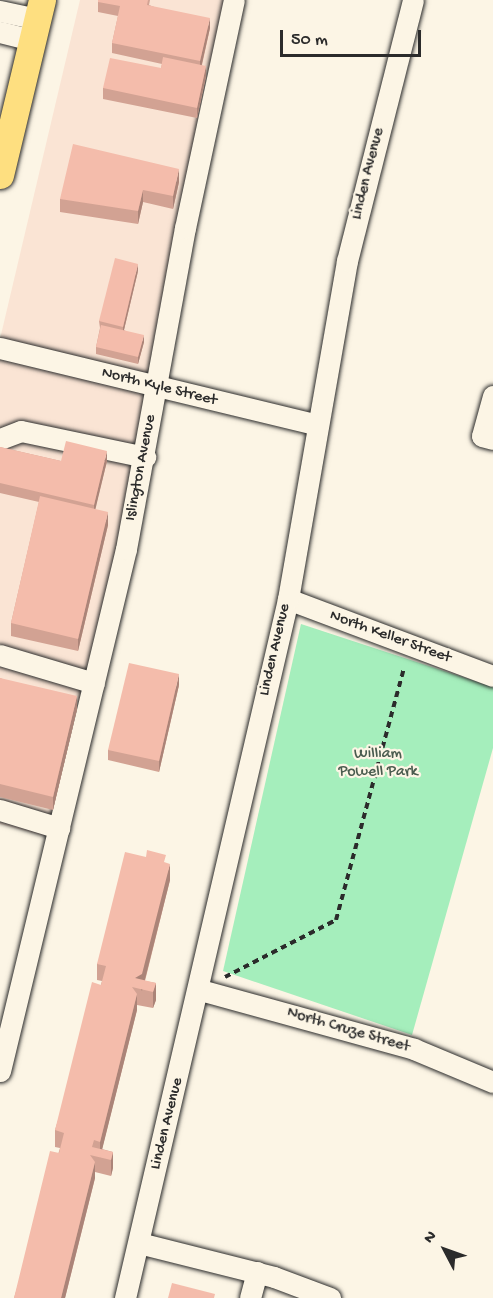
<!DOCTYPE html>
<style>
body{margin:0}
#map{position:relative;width:493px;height:1298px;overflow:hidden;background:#fcf5e5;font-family:"Gochi Hand",sans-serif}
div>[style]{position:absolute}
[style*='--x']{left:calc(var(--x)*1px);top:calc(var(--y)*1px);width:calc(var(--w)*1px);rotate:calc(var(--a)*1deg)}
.built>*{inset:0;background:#fae4d4}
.green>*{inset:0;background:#a5eebc}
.path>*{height:4px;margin-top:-2px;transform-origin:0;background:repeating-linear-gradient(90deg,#2b2b2b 0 6px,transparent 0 10.5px)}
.roads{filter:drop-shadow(0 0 2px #2b2b2b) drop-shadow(0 0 2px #2b2b2b)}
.minor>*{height:21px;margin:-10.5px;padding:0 10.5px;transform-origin:10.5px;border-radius:10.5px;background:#fcf5e5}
.major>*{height:27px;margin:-13.5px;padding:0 13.5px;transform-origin:13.5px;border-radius:13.5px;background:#fedf80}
.wall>*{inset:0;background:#d2a293}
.shaded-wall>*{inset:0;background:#ab8478}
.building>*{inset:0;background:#f4bcab}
span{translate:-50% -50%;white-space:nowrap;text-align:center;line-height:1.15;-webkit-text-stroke:4.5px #fcf5e5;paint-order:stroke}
.street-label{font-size:16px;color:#2b2b2b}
.park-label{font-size:16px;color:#4a5c4f}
.north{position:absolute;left:415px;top:1220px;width:60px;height:60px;-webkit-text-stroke:4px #fcf5e5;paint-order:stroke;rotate:311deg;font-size:16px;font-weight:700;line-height:24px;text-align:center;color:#2b2b2b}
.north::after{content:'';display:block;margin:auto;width:21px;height:27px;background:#2b2b2b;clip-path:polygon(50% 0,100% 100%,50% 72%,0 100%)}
.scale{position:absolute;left:280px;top:30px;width:141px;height:27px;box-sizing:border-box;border:3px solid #2b2b2b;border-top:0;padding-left:8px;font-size:18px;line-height:21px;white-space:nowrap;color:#2b2b2b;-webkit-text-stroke:4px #fcf5e5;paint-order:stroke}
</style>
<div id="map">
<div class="built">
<div style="clip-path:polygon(80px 0,234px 0,56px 839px,0 824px,0 339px)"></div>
</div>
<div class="green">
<div style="clip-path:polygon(301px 624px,493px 687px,493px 748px,412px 1035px,223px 971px)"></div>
</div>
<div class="path">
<div style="--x:225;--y:977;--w:125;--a:-27.2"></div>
<div style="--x:336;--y:920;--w:261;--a:-74.9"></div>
</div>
<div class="roads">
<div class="minor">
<div style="--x:0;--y:11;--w:38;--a:12"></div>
<div style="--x:0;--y:32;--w:33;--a:14"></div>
<div style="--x:0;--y:348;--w:327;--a:13.6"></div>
<div style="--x:493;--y:396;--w:41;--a:105.4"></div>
<div style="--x:482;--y:436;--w:11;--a:15"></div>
<div style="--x:0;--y:439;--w:22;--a:-21"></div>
<div style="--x:21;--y:431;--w:127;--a:11.8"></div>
<div style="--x:288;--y:599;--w:219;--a:20.6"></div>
<div style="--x:0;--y:655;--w:98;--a:16.6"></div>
<div style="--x:0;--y:810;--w:62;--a:17"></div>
<div style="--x:200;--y:990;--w:222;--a:15.4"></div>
<div style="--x:414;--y:1049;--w:86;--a:22.7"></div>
<div style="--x:0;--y:1071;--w:537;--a:-76.43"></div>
<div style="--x:126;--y:549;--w:326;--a:-79.6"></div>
<div style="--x:185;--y:228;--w:233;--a:-77.9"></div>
<div style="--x:139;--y:1243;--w:139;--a:14.1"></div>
<div style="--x:274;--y:1277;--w:60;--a:20.6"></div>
<div style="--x:125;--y:1298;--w:718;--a:-76.87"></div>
<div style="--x:288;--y:599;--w:343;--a:-80.1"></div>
<div style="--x:347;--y:261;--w:269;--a:-75.8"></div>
<div style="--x:250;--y:1298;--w:27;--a:-75"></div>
</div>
<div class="major">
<div style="--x:0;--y:175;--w:180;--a:-76.5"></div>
</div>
</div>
<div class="wall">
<div style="clip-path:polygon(150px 0,149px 5px,210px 28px,202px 65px,206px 76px,197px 118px,103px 99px,103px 88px,161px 68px,162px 64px,112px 53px,112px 43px,118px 16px,98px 12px,98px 2px)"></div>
<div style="clip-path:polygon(179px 182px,173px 209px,143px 202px,138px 224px,60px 212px,60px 199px)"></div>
<div style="clip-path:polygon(138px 271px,124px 330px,144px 342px,138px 364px,96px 354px,96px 347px,100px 328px,99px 321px)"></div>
<div style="clip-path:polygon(0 447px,61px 461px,107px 461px,95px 509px,108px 525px,78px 651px,11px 636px,11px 623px,39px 502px,0 493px)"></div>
<div style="clip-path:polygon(0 678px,77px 709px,53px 810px,0 797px)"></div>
<div style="clip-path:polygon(179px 685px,159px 772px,108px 760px,108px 750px)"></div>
<div style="clip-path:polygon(166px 863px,170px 880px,145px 981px,156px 983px,156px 1000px,153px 1008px,137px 1005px,137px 1010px,102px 1149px,113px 1152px,113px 1168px,111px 1176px,95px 1172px,95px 1178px,65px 1298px,14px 1298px,60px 1148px,55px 1147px,55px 1130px,102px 981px,97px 980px,97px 964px)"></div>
</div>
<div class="shaded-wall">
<div style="clip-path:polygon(210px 18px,210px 28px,200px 72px,200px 61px)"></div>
<div style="clip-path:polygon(206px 66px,206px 76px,197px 118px,197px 108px)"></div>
<div style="clip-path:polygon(179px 169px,179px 182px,173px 209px,173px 196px)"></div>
<div style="clip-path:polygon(143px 190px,143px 202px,138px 224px,138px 211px)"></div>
<div style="clip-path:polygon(138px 264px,138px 271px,123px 334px,123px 327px)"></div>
<div style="clip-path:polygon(144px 335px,144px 342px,138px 364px,138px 357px)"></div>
<div style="clip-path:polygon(107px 451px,107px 461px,94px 515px,94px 505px)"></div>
<div style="clip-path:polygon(108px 512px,108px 525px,78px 651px,78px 639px)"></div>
<div style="clip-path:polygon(179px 674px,179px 685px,159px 772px,159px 761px)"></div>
<div style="clip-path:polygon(77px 696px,77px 709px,53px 810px,53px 797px)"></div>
<div style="clip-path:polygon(170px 864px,170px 880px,142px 991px,135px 978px)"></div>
<div style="clip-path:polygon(156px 983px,156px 1000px,153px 1008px,153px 992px)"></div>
<div style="clip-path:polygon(137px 994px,137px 1010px,100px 1158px,100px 1142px)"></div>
<div style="clip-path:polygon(113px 1152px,113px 1168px,111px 1176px,111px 1160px)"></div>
<div style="clip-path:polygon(95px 1162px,95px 1178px,65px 1298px,61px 1298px)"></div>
</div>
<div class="building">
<div style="clip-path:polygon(98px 0,148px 0,147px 5px,210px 18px,200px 61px,112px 43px,120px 6px,98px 2px)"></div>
<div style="clip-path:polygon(163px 57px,206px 66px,197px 108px,103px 88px,110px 58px,161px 68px)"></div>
<div style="clip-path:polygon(73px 144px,179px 169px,173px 196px,143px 190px,138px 211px,60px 199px)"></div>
<div style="clip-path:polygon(115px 258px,138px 264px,123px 327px,99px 321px)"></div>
<div style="clip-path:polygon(101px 325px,144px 335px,138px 357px,96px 347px)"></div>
<div style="clip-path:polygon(66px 441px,107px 451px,94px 505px,0 483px,0 447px,61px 461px)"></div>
<div style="clip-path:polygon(40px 496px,108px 512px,78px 639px,11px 623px)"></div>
<div style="clip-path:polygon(129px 663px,179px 674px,159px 761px,108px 750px)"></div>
<div style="clip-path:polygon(0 678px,77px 696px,53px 797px,0 784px)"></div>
<div style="clip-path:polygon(147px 850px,166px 855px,164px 862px,170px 864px,142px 974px,135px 978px,156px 983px,153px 992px,132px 987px,137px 994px,100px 1142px,94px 1140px,92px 1147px,113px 1152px,111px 1160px,90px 1155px,95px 1162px,61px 1298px,14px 1298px,50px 1151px,59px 1153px,64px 1133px,55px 1130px,92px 982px,101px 985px,106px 966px,97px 964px,125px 852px,146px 857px)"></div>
<div style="clip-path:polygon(172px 1283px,215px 1294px,214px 1298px,168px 1298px)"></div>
</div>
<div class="street-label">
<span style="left:369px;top:174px;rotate:-76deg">Linden Avenue</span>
<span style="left:159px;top:388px;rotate:14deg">North Kyle Street</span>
<span style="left:142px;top:468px;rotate:-79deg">Islington Avenue</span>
<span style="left:390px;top:638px;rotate:20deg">North Keller Street</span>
<span style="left:276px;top:650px;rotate:-77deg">Linden Avenue</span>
<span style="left:348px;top:1031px;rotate:16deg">North Cruze Street</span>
<span style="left:168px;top:1124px;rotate:-76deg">Linden Avenue</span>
</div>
<div class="park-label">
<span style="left:378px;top:764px">William<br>Powell Park</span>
</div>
<div class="north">N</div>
<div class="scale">50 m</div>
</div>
